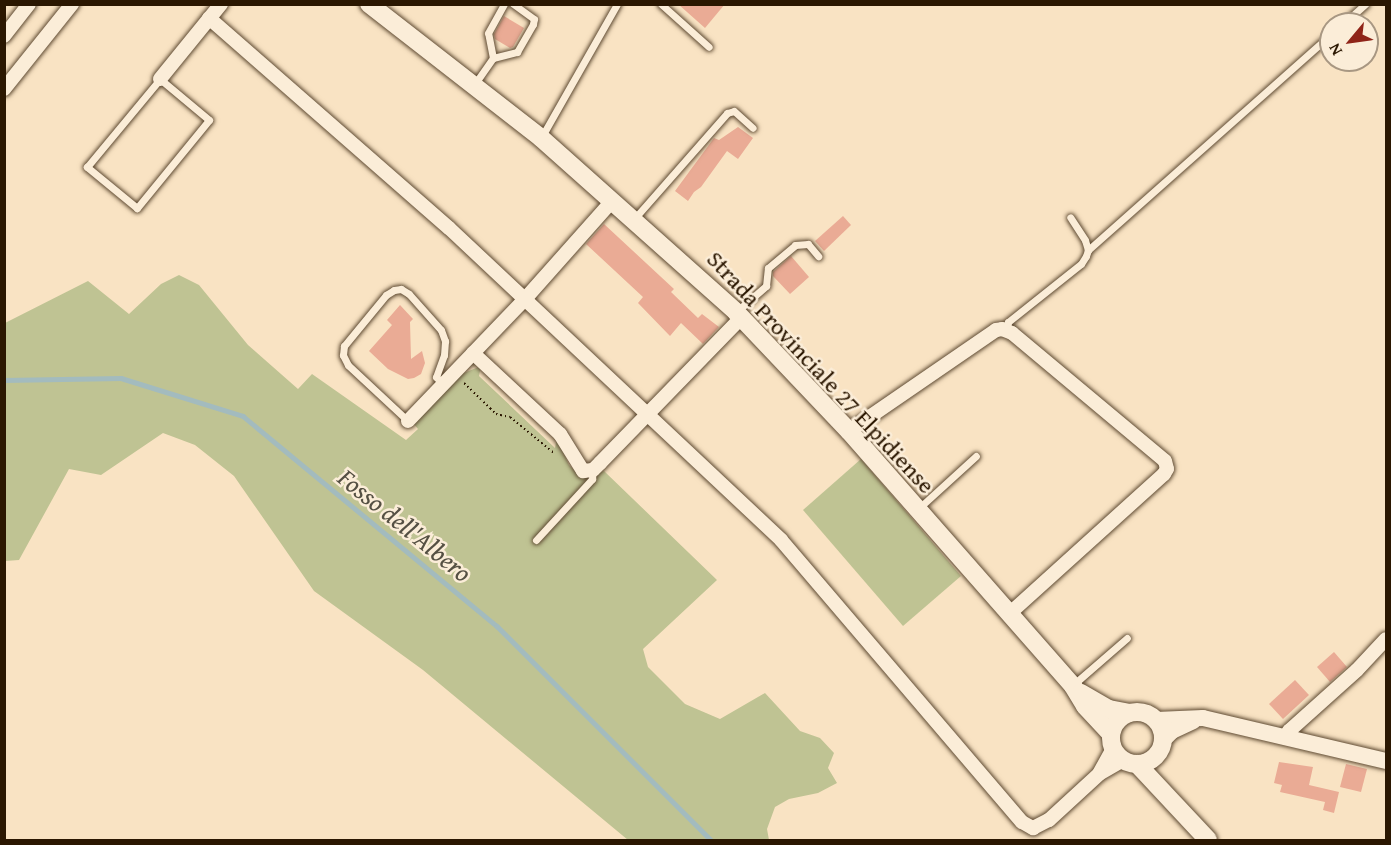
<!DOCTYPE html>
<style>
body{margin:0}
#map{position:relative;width:1391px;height:845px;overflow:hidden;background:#f9e3c3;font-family:"Gentium Book Plus",serif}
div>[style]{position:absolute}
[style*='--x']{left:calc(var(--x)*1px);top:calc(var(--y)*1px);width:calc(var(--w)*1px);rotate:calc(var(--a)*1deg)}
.green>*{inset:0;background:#bfc393}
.stream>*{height:4.5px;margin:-2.25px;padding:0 2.25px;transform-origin:2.25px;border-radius:2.25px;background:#a3bbbe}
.building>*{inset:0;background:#eaab95}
.path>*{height:2px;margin-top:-1px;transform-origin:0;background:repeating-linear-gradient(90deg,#2b1701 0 1.5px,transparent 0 4.5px)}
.roads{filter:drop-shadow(0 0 2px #5e4a32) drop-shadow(0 0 2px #5e4a32)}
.service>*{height:7px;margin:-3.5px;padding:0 3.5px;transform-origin:3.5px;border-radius:3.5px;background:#fbedd8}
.minor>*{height:14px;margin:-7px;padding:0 7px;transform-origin:7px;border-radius:7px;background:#fbedd8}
.tertiary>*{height:16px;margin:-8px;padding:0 8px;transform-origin:8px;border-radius:8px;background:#fbedd8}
.secondary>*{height:18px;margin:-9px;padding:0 9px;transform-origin:9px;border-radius:9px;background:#fbedd8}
.secondary>.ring{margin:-9px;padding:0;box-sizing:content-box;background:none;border:18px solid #fbedd8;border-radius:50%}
span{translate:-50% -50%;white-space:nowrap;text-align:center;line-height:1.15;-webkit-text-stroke:5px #fbedd8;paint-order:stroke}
.street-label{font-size:24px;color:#2b1701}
.water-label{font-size:26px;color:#555043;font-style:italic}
.frame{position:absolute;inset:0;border:6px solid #2b1701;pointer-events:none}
.north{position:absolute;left:1319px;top:12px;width:60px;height:60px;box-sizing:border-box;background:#fbedd8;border:2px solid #a89782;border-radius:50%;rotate:241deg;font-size:16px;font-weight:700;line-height:24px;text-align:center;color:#2b1701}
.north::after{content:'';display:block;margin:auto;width:21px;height:27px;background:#8f2418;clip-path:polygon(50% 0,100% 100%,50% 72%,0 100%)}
</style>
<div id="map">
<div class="green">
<div style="clip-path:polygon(179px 275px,199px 285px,248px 345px,298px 389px,312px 374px,406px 440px,418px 429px,412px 422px,459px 375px,481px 366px,479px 376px,555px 448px,557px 438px,569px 465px,583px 478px,604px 471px,717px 580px,643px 649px,648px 667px,685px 704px,720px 719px,765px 693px,800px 731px,820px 738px,834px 753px,828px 768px,837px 783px,818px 793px,789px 799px,775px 807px,767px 829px,769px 840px,628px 840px,423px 670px,314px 591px,234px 476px,195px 445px,163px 433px,101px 475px,69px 469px,19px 560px,5px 561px,5px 323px,88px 281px,129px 314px,161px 284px)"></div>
<div style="clip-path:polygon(861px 459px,961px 576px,903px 626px,803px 510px)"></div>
</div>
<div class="stream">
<div style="--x:4;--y:380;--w:117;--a:-1"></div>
<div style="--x:121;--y:378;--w:128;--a:17.3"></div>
<div style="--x:243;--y:416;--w:330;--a:39.6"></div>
<div style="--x:497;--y:626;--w:303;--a:45"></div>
</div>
<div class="building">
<div style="clip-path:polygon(678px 4px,725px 4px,705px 28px)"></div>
<div style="clip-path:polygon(504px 16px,524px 28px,513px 47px,510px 48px,495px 39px,494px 34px)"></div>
<div style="clip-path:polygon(738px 127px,753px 138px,738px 159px,727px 151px,701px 187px,694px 192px,688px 201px,675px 191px,714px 138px,719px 140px)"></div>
<div style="clip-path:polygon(843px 216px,851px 225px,824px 251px,815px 241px)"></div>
<div style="clip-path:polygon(604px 224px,674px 289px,671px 292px,698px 318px,702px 314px,719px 327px,703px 344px,681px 323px,670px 336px,638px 303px,643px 297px,586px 244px)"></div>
<div style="clip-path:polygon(791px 256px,809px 277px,790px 294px,773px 276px,773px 272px)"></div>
<div style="clip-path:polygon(400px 305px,413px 319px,410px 322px,411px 359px,422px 351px,425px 363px,421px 374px,414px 378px,408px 379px,388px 369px,369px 351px,392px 325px,387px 320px)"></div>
<div style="clip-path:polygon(1334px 652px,1347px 667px,1330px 682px,1317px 667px)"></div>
<div style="clip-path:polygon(1295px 680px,1309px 695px,1283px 719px,1269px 704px)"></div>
<div style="clip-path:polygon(1279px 762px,1313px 767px,1309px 785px,1339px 792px,1334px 813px,1323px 810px,1325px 802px,1280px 792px,1282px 785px,1274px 783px)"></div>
<div style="clip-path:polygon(1346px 764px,1367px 769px,1361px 792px,1340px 787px)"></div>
</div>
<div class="path">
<div style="--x:464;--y:383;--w:45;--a:44.1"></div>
<div style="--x:496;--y:414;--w:14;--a:12"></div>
<div style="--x:510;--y:417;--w:58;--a:39.4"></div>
</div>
<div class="roads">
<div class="service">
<div style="--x:661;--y:4;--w:64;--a:41.9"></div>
<div style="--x:1343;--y:24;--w:30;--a:-42"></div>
<div style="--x:493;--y:58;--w:25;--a:-101"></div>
<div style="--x:488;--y:33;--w:33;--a:-61"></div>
<div style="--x:160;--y:79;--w:64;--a:39.9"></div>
<div style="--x:209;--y:120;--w:114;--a:129.3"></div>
<div style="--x:137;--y:208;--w:65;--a:-140.6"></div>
<div style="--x:87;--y:167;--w:114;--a:-50.3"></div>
<div style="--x:474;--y:85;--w:33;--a:-55"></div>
<div style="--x:493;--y:58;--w:25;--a:-14"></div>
<div style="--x:517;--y:52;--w:32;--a:-60"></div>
<div style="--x:533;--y:24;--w:5;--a:-79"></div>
<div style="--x:534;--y:19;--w:26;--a:-144"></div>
<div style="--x:541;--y:138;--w:154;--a:-60.4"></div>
<div style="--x:634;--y:219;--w:141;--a:-48.7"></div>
<div style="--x:727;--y:113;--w:7;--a:-16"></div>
<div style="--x:734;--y:111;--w:25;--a:42"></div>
<div style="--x:1088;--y:250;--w:325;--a:-41.6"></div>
<div style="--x:736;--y:312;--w:40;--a:-41"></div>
<div style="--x:766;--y:286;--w:18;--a:-84"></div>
<div style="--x:768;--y:268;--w:35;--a:-40"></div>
<div style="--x:795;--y:245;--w:13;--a:-4"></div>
<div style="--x:808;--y:244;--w:16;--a:50"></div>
<div style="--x:1007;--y:329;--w:7;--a:-82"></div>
<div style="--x:1008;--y:322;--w:93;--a:-38.5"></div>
<div style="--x:1081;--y:264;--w:9;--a:-58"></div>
<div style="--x:1086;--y:256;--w:6;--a:-72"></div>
<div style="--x:1088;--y:250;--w:10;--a:-107"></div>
<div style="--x:1085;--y:240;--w:27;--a:-123"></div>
<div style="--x:408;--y:421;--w:82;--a:-137"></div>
<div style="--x:348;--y:365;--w:11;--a:-117"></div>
<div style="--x:343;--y:355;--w:9;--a:-84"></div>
<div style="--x:344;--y:346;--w:66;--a:-50.5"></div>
<div style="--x:386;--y:295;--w:9;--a:-32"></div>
<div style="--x:394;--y:290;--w:7;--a:-8"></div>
<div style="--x:401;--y:289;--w:9;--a:32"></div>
<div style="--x:409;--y:294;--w:48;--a:48.4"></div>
<div style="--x:441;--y:330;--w:12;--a:70"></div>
<div style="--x:445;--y:341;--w:14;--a:94"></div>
<div style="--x:444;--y:355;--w:23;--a:110"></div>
<div style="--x:436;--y:377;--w:10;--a:45"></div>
<div style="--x:919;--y:508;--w:77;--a:-42.4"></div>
<div style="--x:536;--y:540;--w:83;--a:-47.4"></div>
<div style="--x:592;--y:479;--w:9;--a:-84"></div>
<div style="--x:1074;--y:684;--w:70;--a:-41"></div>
</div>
<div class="minor">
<div style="--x:209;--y:18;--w:319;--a:41.2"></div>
<div style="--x:449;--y:228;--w:456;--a:43.2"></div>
<div style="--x:781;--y:540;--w:371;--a:49.5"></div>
<div style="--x:1022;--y:822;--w:13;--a:29"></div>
<div style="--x:1033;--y:828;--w:18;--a:-27"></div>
<div style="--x:1049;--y:820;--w:68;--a:-42.6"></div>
<div style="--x:1099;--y:774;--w:28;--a:-30"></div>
<div style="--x:4;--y:36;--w:41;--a:-52"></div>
<div style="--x:160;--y:79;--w:97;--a:-50.9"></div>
<div style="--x:4;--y:89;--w:109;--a:-51.3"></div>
<div style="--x:473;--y:353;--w:119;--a:43"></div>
<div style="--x:560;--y:434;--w:44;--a:58.1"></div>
<div style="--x:583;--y:471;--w:10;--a:-6"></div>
<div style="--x:593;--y:470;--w:10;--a:-45"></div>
<div style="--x:600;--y:463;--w:202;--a:-45.8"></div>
<div style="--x:408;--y:421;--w:169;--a:-46.2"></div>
<div style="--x:525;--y:299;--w:131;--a:-48.4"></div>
<div style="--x:849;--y:431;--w:178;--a:-34.5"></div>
<div style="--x:996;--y:330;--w:6;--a:-9"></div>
<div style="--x:1002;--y:329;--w:11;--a:22"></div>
<div style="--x:1012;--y:333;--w:199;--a:39.9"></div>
<div style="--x:1165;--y:461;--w:8;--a:76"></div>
<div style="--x:1167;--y:469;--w:6;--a:121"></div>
<div style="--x:1164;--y:474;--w:209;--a:137.9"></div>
<div style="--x:1286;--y:738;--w:8;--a:-67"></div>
<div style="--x:1289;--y:731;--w:91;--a:-41.9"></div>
<div style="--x:1357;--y:670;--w:42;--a:-46.9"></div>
<div style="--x:1100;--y:772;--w:26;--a:-61"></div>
</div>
<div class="tertiary">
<div style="--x:1156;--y:720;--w:47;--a:-2.4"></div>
<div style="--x:1203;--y:718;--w:188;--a:13.2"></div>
<div style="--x:1162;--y:741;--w:14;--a:-45"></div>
<div style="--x:1172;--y:731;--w:23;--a:-25"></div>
</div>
<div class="secondary">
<div style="--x:369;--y:4;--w:218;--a:37.9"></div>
<div style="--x:541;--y:138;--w:261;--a:41.7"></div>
<div style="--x:736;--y:312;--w:164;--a:46.5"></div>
<div style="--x:849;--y:431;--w:339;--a:48.7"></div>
<div style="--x:1073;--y:686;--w:23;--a:59"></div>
<div style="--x:1085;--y:706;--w:38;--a:47"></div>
<div style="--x:1081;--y:693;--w:32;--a:30"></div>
<div style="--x:1109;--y:709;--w:20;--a:11"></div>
<div class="ring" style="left:1111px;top:712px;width:34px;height:34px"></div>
<div style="--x:1137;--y:764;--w:104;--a:46.9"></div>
</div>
</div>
<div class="street-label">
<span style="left:821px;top:372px;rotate:47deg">Strada Provinciale 27 Elpidiense</span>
</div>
<div class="water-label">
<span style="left:405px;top:525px;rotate:39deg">Fosso dell'Albero</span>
</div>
<div class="frame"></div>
<div class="north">N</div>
</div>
